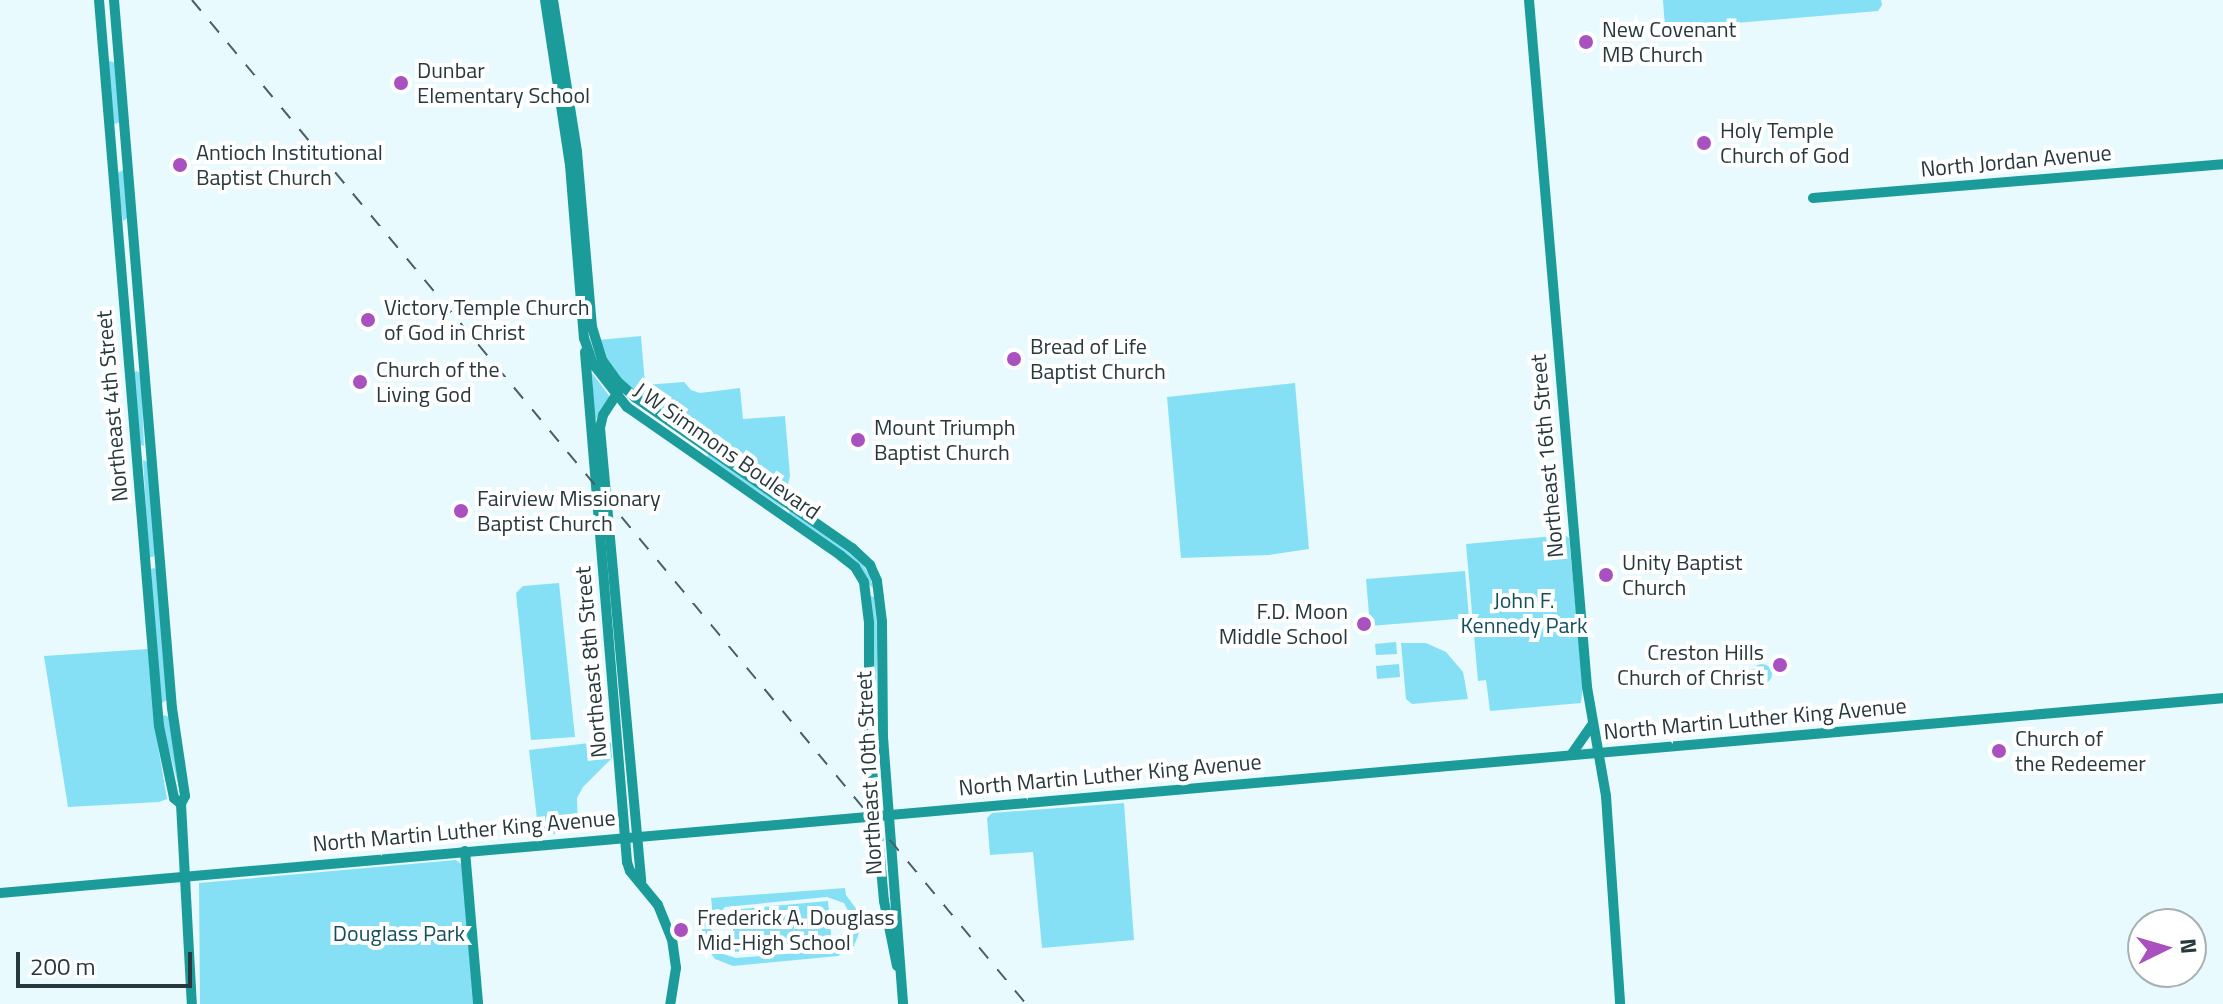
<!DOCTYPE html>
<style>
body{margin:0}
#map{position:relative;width:2223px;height:1004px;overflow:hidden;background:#e9fafe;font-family:"Titillium Web",sans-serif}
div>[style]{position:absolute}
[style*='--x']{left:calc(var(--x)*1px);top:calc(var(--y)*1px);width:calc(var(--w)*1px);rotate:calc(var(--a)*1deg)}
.green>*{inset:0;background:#85e0f6}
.round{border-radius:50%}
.secondary>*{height:10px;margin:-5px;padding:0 5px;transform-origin:5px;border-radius:5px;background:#1b9c9b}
.rail>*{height:2px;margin-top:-1px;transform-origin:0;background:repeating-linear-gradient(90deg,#4c5d61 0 14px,transparent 0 28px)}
.dots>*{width:22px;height:22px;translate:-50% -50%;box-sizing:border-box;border:4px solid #fff;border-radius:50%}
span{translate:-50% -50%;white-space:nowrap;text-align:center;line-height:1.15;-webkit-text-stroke:8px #fff;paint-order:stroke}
.poi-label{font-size:22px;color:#28393d}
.left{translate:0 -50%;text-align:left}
.right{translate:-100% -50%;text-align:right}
.street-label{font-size:22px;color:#28393d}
.park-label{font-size:22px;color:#13505d}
.north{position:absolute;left:2127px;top:908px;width:80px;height:80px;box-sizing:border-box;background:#fff;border:2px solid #a9b0b1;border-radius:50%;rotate:85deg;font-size:22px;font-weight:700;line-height:32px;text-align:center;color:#28393d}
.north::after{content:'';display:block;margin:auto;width:28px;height:36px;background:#a951be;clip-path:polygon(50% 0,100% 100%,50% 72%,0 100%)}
.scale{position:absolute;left:16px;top:952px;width:176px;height:36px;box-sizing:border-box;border:4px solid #28393d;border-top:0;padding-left:10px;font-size:24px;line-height:28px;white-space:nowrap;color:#28393d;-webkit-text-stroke:6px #fff;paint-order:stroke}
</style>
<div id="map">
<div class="green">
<div style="clip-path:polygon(1663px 0,1881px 0,1882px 5px,1878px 11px,1665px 29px)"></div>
<div style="clip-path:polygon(110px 61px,116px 63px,121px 122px,114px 124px,108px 63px)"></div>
<div style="clip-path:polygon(123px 170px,129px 217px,123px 221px,116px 174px)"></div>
<div style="clip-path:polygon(641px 336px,645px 385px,684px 382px,691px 390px,700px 393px,740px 388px,743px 419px,785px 416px,790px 476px,787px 488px,777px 491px,625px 385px,611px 367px,598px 340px)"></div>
<div style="clip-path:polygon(136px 371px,141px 373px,144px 446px,139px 444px,133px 374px)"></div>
<div style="clip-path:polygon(592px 373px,610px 397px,594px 422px)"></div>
<div style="clip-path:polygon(1295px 383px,1309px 549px,1269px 555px,1181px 558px,1167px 397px)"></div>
<div style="clip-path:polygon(708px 454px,782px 505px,784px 509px,707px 458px)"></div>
<div style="clip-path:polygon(143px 460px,148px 462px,156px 552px,153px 557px,149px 557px)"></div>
<div style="clip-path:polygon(789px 510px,857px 556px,870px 576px,873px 588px,789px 516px)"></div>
<div style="clip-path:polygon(1565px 535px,1569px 538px,1583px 685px,1581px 703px,1490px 711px,1486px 680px,1478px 681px,1466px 544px)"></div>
<div style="clip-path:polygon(154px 568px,157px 570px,168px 699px,162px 703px,159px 700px,151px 569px)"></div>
<div style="clip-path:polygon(1465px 571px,1469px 618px,1370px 626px,1366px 579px)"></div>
<div style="clip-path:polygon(559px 583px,575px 737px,531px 740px,516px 593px,523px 586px)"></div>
<div style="clip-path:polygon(871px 596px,874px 597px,878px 635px,876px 688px,872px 682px)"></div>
<div style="clip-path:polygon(1396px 642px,1397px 654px,1376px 655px,1375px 644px)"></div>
<div style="clip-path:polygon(1401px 643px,1426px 643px,1446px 652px,1463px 672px,1468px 699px,1412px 704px,1406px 699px)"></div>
<div style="clip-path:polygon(148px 649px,156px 734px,167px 799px,159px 802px,68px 807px,44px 656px)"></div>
<div style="clip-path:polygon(1399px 664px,1400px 677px,1377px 679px,1376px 666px)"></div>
<div class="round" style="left:1752px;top:664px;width:20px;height:20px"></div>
<div style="clip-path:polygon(164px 715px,169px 717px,181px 796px,161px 718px)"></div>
<div style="clip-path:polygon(607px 741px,611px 743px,612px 758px,583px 787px,577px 798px,578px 831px,539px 836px,529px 750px)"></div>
<div style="clip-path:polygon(1124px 803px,1134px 940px,1042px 948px,1033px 852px,990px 855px,987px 818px,992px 813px)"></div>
<div style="clip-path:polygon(456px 860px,463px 865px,475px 1004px,200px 1004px,199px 883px)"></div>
<div style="clip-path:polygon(evenodd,845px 888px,846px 895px,860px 914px,861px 928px,854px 946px,838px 956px,733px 966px,715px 959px,706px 947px,702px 929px,712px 906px,711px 898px,845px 888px,827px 897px,844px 903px,853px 920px,848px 940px,832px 950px,736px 958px,723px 954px,713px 943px,711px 924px,725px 907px,827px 897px)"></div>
<div style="clip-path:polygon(828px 901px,832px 945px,735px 952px,731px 910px)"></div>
</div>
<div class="secondary">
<div style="--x:99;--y:0;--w:728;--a:85.28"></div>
<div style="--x:159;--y:726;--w:74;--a:78.2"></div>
<div style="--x:174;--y:798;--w:9;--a:41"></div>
<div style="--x:114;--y:0;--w:710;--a:85.32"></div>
<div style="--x:172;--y:708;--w:89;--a:81.6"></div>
<div style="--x:185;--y:796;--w:9;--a:117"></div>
<div style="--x:181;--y:804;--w:200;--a:86.9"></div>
<div style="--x:545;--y:0;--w:167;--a:81.4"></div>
<div style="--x:570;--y:165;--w:174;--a:85.4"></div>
<div style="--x:584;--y:338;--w:28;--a:71"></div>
<div style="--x:593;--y:364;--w:55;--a:51.7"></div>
<div style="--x:627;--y:407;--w:261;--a:34.8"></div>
<div style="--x:841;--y:556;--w:18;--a:38"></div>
<div style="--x:855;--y:567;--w:17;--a:59"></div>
<div style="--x:864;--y:582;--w:41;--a:83"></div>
<div style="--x:869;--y:623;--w:111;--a:90"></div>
<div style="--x:869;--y:734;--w:68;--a:85"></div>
<div style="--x:875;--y:802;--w:99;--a:84.8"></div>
<div style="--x:884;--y:901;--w:66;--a:78.7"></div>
<div style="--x:553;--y:0;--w:154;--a:81"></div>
<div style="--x:577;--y:152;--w:176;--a:85.1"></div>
<div style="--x:592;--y:327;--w:34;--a:73"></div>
<div style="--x:602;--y:360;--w:27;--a:54"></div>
<div style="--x:618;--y:382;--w:24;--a:42"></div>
<div style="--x:636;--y:398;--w:263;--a:34.8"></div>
<div style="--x:852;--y:548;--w:25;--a:43"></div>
<div style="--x:870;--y:565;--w:17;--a:66"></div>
<div style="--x:877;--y:581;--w:41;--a:83"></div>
<div style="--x:882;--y:622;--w:115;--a:89.5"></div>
<div style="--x:883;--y:737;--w:268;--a:85.7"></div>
<div style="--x:1529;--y:0;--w:689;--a:85.17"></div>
<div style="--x:1587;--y:687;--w:111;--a:80.1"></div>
<div style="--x:1606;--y:796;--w:208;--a:86.1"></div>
<div style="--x:1813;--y:198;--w:411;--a:-4.7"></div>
<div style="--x:585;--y:352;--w:512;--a:85.29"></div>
<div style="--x:627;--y:862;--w:9;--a:72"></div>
<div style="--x:630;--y:871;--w:44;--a:50.5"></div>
<div style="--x:658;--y:905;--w:37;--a:68"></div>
<div style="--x:672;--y:939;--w:29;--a:82"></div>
<div style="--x:676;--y:968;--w:36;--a:99"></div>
<div style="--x:618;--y:392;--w:27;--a:123"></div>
<div style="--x:603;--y:415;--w:13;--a:103"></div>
<div style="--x:600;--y:428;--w:455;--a:84.8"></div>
<div style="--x:1571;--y:755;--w:37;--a:-55"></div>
<div style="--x:465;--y:851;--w:154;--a:85.1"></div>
<div style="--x:0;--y:893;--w:2232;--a:-5.01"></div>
</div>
<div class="rail">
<div style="--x:192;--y:0;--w:1305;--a:50.28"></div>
</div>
<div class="dots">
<div style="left:1586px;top:42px;background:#a951be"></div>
<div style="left:401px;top:83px;background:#a951be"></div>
<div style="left:1704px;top:143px;background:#a951be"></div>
<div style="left:180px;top:165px;background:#a951be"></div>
<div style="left:368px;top:320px;background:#a951be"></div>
<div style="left:1014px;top:359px;background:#a951be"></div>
<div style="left:360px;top:382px;background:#a951be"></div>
<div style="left:858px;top:440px;background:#a951be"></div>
<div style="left:461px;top:511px;background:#a951be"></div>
<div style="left:1606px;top:575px;background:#a951be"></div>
<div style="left:1364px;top:624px;background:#a951be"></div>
<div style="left:1780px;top:665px;background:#a951be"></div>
<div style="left:1999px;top:751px;background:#a951be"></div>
<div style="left:681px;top:930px;background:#a951be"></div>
</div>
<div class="poi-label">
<span class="left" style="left:1602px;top:42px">New Covenant<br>MB Church</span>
<span class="left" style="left:417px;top:83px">Dunbar<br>Elementary School</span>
<span class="left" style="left:1720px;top:143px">Holy Temple<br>Church of God</span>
<span class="left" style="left:196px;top:165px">Antioch Institutional<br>Baptist Church</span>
<span class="left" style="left:384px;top:320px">Victory Temple Church<br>of God in Christ</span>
<span class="left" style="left:1030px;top:359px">Bread of Life<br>Baptist Church</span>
<span class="left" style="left:376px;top:382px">Church of the<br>Living God</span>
<span class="left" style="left:874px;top:440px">Mount Triumph<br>Baptist Church</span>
<span class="left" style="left:477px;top:511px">Fairview Missionary<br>Baptist Church</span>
<span class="left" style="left:1622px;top:575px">Unity Baptist<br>Church</span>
<span class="right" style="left:1348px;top:624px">F.D. Moon<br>Middle School</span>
<span class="right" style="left:1764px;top:665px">Creston Hills<br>Church of Christ</span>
<span class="left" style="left:2015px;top:751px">Church of<br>the Redeemer</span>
<span class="left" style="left:697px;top:930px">Frederick A. Douglass<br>Mid-High School</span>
</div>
<div class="street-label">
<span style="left:2016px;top:161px;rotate:-5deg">North Jordan Avenue</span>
<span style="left:112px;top:406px;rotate:-95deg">Northeast 4th Street</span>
<span style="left:727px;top:451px;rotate:35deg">J W Simmons Boulevard</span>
<span style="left:1547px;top:456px;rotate:-95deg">Northeast 16th Street</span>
<span style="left:591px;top:662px;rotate:-95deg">Northeast 8th Street</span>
<span style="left:1755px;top:719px;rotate:-5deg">North Martin Luther King Avenue</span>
<span style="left:869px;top:773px;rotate:-93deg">Northeast 10th Street</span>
<span style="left:1110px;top:775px;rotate:-5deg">North Martin Luther King Avenue</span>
<span style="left:464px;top:831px;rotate:-5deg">North Martin Luther King Avenue</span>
</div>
<div class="park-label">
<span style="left:1524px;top:613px">John F.<br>Kennedy Park</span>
<span style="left:399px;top:934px">Douglass Park</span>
</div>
<div class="north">N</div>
<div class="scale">200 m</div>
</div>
